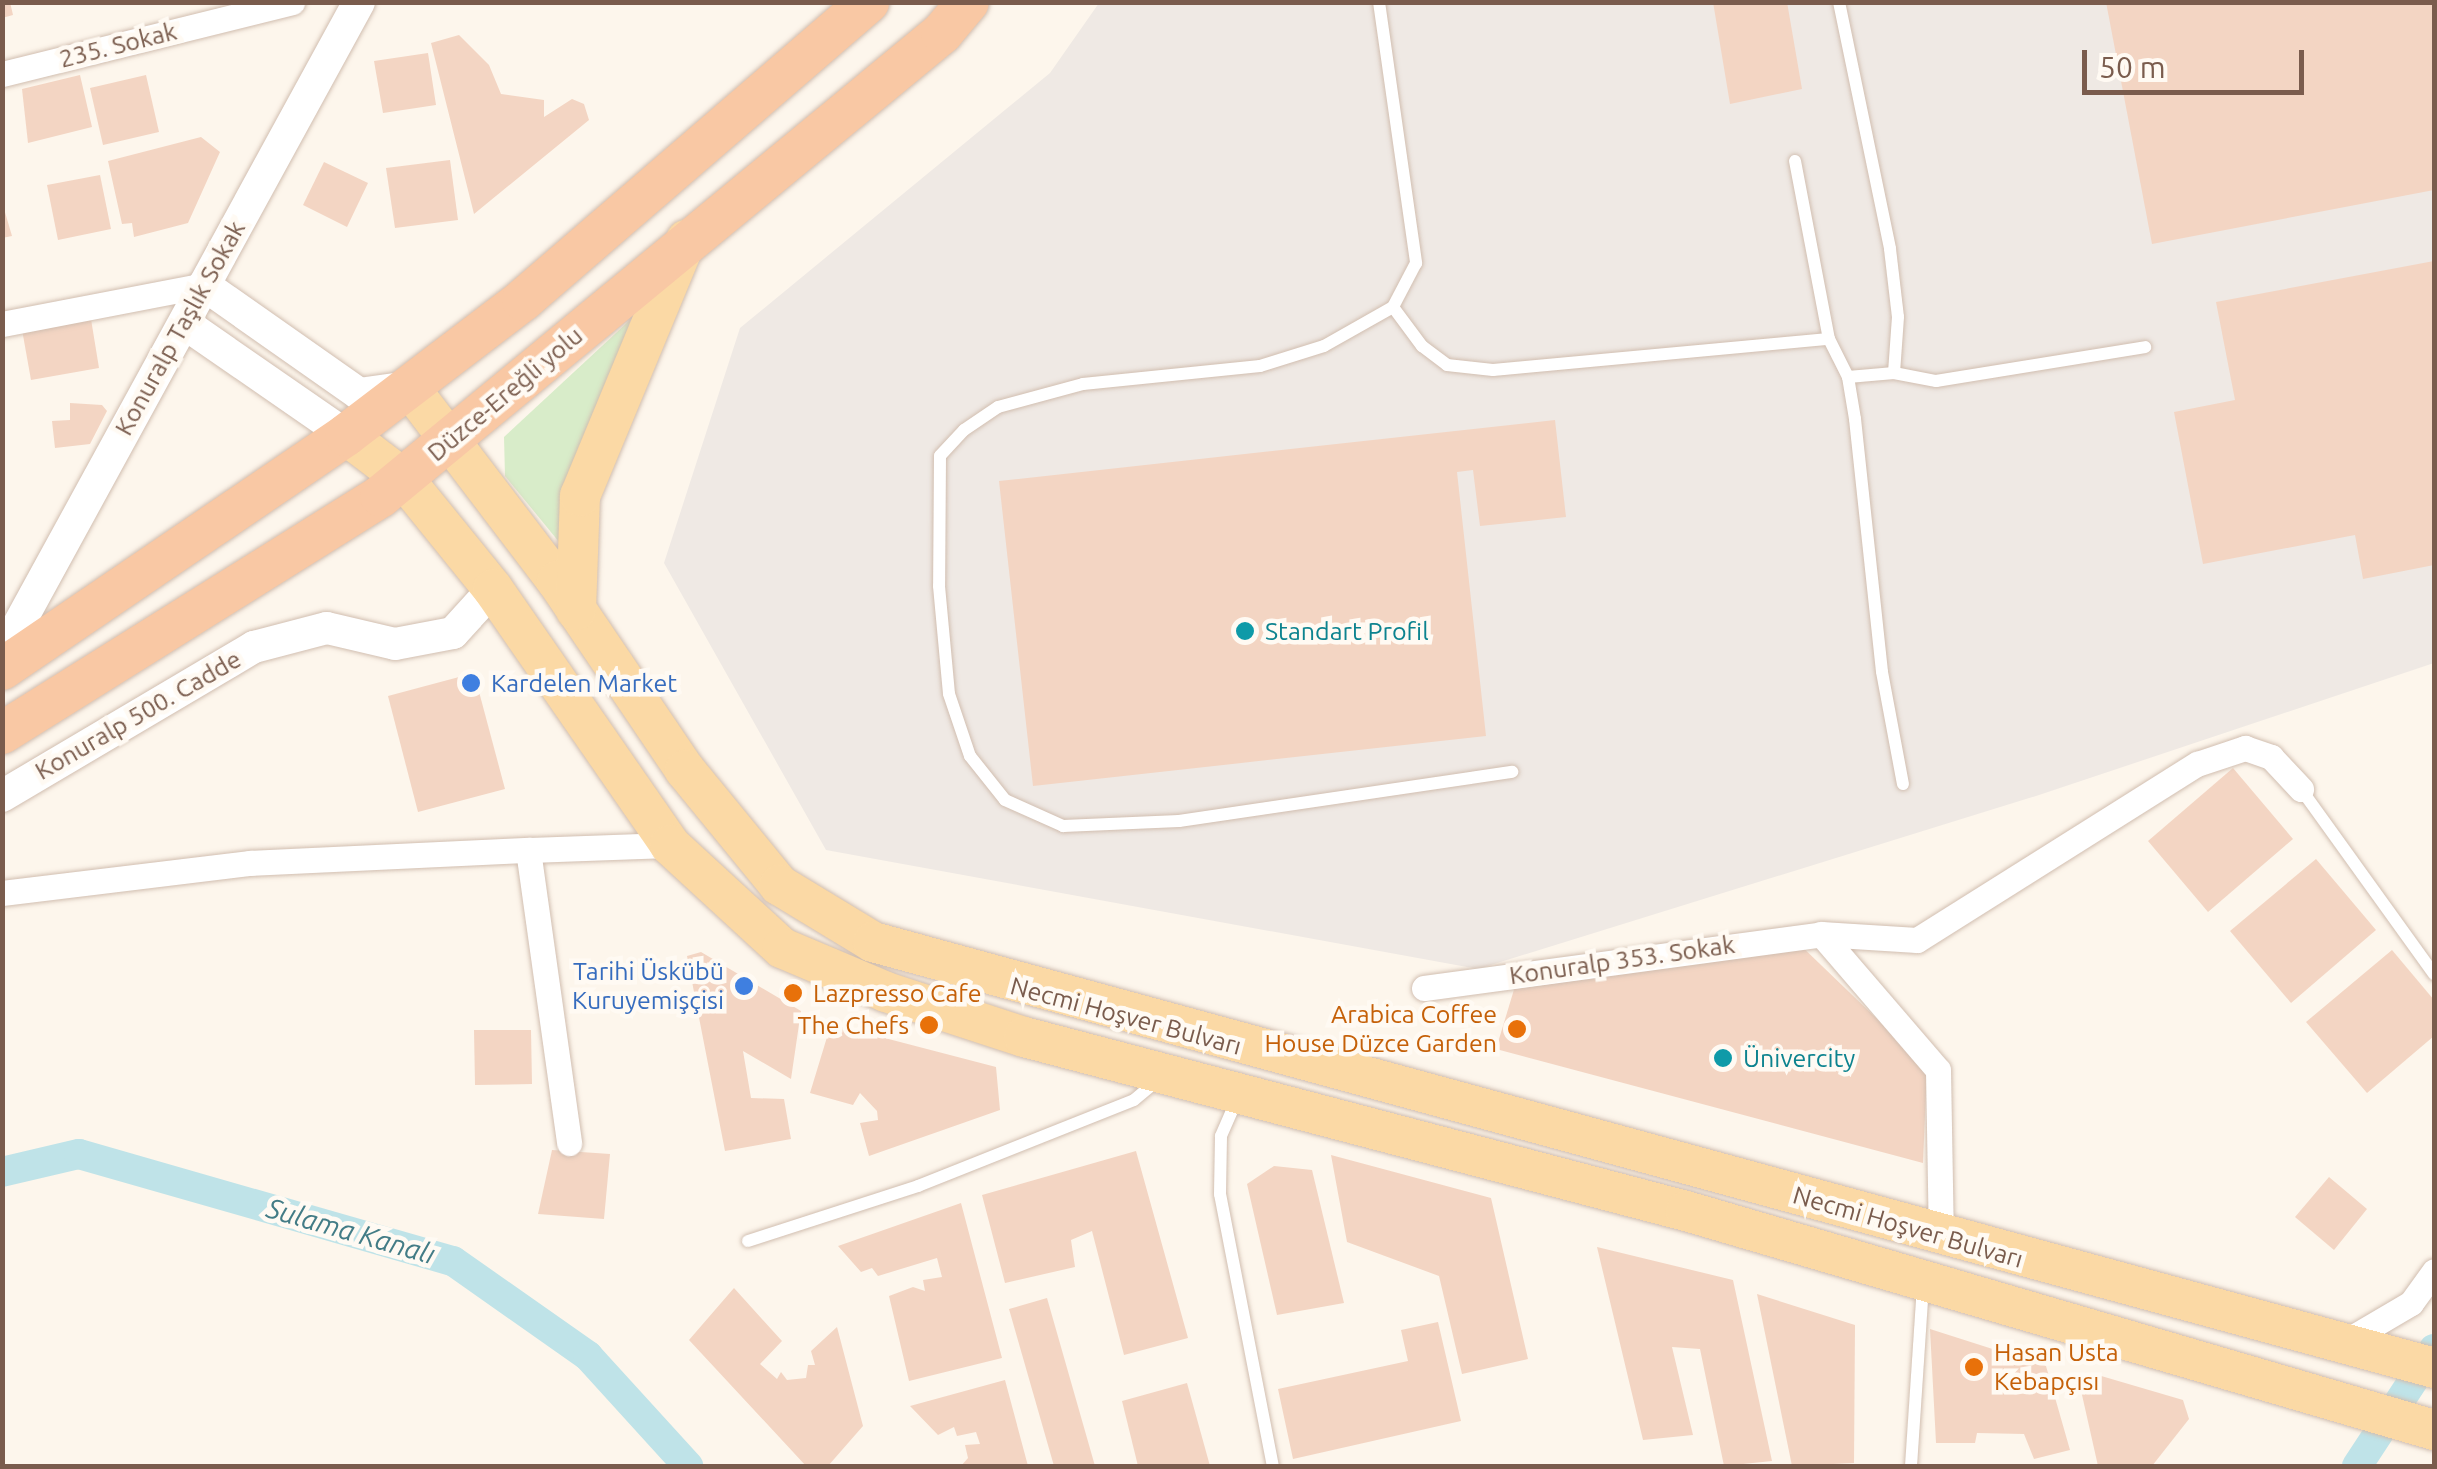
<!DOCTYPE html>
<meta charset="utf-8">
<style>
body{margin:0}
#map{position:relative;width:2437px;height:1469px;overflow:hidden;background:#fdf6ec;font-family:Ubuntu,sans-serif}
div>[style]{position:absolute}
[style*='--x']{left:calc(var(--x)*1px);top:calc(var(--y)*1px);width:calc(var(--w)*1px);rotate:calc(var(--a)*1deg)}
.industrial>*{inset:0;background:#efe9e4}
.green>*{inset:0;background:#d8ecc9}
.canal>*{height:30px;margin:-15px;padding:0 15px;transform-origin:15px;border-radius:15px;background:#bfe3e8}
.building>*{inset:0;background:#f3d5c3}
.roads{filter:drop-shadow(0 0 2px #d1beb0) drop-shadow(0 0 2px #d1beb0)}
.service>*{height:12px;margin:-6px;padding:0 6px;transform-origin:6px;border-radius:6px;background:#fff}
.minor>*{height:25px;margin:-12.5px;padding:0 12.5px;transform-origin:12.5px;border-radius:12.5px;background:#fff}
.tertiary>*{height:32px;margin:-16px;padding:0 16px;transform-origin:16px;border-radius:16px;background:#fff}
.primary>*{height:40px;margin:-20px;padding:0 20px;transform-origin:20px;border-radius:20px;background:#fbd9a5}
.trunk>*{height:42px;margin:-21px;padding:0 21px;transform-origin:21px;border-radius:21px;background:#f9c8a4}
.dots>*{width:28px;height:28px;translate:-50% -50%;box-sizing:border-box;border:5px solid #fffaf3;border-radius:50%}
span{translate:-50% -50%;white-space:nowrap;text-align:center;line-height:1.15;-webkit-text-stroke:9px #fffaf3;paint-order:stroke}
.street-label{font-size:25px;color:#7a5c4d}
.culture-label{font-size:25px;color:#0d838f}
.left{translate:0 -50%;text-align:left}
.shop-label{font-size:25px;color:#366cbe}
.right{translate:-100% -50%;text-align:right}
.food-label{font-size:25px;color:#c56008}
.water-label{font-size:28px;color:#437c86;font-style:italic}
.frame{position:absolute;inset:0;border:5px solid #7a5c4d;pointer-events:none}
.scale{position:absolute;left:2082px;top:50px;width:222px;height:45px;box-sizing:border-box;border:5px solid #7a5c4d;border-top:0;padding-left:12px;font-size:30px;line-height:35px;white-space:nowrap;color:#7a5c4d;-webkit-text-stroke:8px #fffaf3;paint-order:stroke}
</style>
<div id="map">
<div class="industrial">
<div style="clip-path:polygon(1099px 3px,2434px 3px,2434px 663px,2036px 796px,1478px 969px,826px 850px,664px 563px,740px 328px,1050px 73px)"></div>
</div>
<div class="green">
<div style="clip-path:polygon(630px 320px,627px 346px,564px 548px,505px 476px,504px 437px)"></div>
</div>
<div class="canal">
<div style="--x:2;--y:1172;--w:79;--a:-13.2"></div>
<div style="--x:79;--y:1154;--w:389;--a:16"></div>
<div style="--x:453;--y:1261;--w:165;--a:35.1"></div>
<div style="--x:588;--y:1356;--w:149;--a:47.7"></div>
<div style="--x:2357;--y:1466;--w:140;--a:-56.7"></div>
</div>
<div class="building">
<div style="clip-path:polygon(2px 2px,10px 2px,13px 15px,2px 18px)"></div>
<div style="clip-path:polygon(1713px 2px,1787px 2px,1802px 89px,1730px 104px)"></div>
<div style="clip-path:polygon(2106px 2px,2434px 2px,2434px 190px,2152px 244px)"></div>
<div style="clip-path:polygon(459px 35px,489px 65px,501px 94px,544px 100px,544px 117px,572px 99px,584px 104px,589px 120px,474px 214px,431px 43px)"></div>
<div style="clip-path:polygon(428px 53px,436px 105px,383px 113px,374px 61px)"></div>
<div style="clip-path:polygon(80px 75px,92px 127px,28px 143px,22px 89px)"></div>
<div style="clip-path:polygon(146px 75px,159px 132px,103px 145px,90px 88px)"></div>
<div style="clip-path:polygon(201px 137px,220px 152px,188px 223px,134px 237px,132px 223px,122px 224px,108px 161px)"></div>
<div style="clip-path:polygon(450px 160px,458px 220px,395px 228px,386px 168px)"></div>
<div style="clip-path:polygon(324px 162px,368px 183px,347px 227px,303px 205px)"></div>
<div style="clip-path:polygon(100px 175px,111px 229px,58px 240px,47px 185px)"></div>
<div style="clip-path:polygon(2px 202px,12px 236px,2px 238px)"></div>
<div style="clip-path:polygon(2434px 261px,2434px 565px,2363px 579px,2355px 535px,2203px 564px,2174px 412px,2235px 400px,2216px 302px)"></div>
<div style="clip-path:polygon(90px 313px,99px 368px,31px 380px,21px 324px)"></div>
<div style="clip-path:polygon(70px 403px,102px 405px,107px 411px,90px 444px,55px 448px,52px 421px,70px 420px)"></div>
<div style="clip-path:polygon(1555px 420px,1566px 517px,1480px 526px,1473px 470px,1457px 472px,1486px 736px,1033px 786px,999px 481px)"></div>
<div style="clip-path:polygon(474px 673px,505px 789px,418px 812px,388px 696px)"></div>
<div style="clip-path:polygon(2233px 768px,2293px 839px,2208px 912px,2148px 841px)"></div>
<div style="clip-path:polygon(2316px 859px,2376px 930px,2291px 1003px,2230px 931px)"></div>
<div style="clip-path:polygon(1794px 939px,1927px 1067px,1923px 1163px,1496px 1049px,1516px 983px)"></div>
<div style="clip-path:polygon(2392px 950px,2434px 1000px,2434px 1036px,2367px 1093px,2306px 1022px)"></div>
<div style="clip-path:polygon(701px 952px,801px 1011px,791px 1079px,743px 1051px,751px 1098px,784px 1099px,791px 1139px,725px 1151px,687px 956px)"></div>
<div style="clip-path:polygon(831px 1024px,996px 1067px,1000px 1110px,869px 1156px,860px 1123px,878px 1120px,877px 1111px,860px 1093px,853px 1105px,810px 1093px)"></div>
<div style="clip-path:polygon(474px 1030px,531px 1030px,532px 1084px,475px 1085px)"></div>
<div style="clip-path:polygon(552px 1150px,610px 1154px,604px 1219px,538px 1214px)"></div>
<div style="clip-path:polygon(1136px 1151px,1188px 1338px,1124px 1355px,1092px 1231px,1071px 1240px,1075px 1267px,1005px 1283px,982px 1195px)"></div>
<div style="clip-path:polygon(1331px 1155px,1491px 1198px,1528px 1359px,1462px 1374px,1439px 1276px,1347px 1242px)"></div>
<div style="clip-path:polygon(1274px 1166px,1312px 1170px,1344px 1303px,1277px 1315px,1247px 1184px)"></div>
<div style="clip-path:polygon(2329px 1177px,2367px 1209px,2334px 1250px,2295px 1217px)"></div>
<div style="clip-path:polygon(961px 1203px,1002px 1358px,909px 1381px,889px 1296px,913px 1287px,925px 1291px,923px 1280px,942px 1277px,937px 1258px,878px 1276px,872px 1268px,861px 1272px,838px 1246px)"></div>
<div style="clip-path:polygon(1597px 1247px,1733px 1280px,1772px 1461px,1724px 1466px,1700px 1349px,1672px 1347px,1693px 1435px,1643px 1440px)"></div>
<div style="clip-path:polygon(734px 1288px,782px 1341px,760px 1364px,777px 1379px,781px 1372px,787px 1380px,806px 1378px,808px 1365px,815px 1365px,811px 1351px,837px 1327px,863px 1426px,828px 1466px,806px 1466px,689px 1340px)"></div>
<div style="clip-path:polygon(1757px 1294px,1855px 1325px,1854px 1463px,1792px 1466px)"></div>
<div style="clip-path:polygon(1047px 1298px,1095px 1466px,1054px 1466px,1009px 1309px)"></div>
<div style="clip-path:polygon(1438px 1322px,1461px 1421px,1293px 1459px,1278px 1389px,1408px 1361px,1401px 1330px)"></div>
<div style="clip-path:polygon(1930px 1329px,2046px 1366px,2070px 1450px,2034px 1459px,2024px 1434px,1977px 1433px,1975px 1443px,1936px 1443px)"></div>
<div style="clip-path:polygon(2091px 1373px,2183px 1400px,2189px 1419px,2152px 1466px,2098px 1466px,2080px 1386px)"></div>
<div style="clip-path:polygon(1005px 1380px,1028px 1466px,961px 1466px,968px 1458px,965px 1445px,980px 1444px,976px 1432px,957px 1436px,954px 1427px,938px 1435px,910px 1406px)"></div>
<div style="clip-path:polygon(1187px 1383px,1210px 1466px,1138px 1466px,1122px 1401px)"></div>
</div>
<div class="roads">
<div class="service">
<div style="--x:1379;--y:2;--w:264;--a:81.9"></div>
<div style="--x:1416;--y:263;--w:50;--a:117.6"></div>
<div style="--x:1393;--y:307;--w:79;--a:150.5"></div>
<div style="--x:1324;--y:346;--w:67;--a:162.6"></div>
<div style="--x:1260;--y:366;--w:178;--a:174.2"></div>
<div style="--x:1083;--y:384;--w:88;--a:164.9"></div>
<div style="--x:998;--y:407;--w:41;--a:145.9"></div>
<div style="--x:964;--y:430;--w:35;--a:133"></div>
<div style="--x:940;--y:456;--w:130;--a:90.4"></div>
<div style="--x:939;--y:586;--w:108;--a:84.7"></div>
<div style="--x:949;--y:694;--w:65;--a:71.3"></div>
<div style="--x:970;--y:756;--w:56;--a:51.5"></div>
<div style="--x:1005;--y:800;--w:64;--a:24.1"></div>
<div style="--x:1063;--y:826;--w:116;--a:-2.5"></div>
<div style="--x:1179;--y:821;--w:337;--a:-8.4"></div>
<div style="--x:1839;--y:2;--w:252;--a:78.3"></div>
<div style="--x:1890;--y:249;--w:68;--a:83.3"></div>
<div style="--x:1898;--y:317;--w:56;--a:94.1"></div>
<div style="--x:1894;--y:373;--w:46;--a:175"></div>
<div style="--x:1795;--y:161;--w:181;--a:79.2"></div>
<div style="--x:1393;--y:307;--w:49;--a:53.4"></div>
<div style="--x:1422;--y:346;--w:31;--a:37"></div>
<div style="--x:1447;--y:365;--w:46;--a:6.2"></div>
<div style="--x:1493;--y:370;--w:337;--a:-5.3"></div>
<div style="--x:1829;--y:339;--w:42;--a:63.4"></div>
<div style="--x:1848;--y:377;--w:43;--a:80.5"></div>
<div style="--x:1855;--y:419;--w:254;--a:83.9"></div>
<div style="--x:1882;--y:672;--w:114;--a:79.4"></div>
<div style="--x:1894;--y:373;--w:43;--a:10.8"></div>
<div style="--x:1936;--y:381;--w:212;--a:-9.2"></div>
<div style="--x:2301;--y:789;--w:228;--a:54.3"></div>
<div style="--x:1238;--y:1097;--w:43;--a:113.6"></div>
<div style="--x:1221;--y:1136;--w:58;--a:91"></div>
<div style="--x:1220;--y:1194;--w:277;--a:79"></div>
<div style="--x:748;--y:1241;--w:179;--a:-17.9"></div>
<div style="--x:918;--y:1186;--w:232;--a:-21.7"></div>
<div style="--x:1134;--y:1100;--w:31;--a:-40"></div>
<div style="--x:1911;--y:1466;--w:181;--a:-86.2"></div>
</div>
<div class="minor">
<div style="--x:2;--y:74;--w:299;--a:-13.9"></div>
<div style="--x:2;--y:324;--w:206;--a:-10.9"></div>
<div style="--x:528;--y:850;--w:142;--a:-2"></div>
<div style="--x:2;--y:893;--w:250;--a:-6.9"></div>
<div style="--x:250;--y:863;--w:278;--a:-2.7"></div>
<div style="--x:528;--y:850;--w:296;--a:82"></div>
<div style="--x:1821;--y:934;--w:179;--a:49.3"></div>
<div style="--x:1938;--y:1070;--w:166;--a:89"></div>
<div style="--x:1424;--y:988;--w:401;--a:-7.7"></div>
<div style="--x:1821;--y:934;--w:96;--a:3.6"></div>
<div style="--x:1917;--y:940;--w:331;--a:-32.2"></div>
<div style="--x:2197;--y:764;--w:51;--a:-18.4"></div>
<div style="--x:2245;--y:748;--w:28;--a:19"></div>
<div style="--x:2271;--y:757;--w:44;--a:46.8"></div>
<div style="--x:2343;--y:1343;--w:79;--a:-30.5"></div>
<div style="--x:2411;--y:1303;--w:39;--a:-54"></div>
</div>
<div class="tertiary">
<div style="--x:204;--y:285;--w:189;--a:35.1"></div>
<div style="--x:359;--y:394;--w:50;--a:-8"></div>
<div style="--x:184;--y:323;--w:197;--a:34.7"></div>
<div style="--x:2;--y:655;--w:744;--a:-61.33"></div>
<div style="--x:2;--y:796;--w:293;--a:-30.6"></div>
<div style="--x:254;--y:647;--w:75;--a:-14.6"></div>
<div style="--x:327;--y:628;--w:70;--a:13.2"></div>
<div style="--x:395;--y:644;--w:59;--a:-10.7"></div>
<div style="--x:453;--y:633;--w:59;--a:-47.7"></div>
</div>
<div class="primary">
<div style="--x:409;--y:387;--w:244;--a:52.7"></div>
<div style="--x:557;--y:581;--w:228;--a:55.9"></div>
<div style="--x:685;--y:770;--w:149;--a:50.7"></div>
<div style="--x:779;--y:885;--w:110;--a:31.2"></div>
<div style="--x:873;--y:942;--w:1618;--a:15.26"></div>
<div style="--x:346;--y:435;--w:73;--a:37.2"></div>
<div style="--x:404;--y:479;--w:141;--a:51"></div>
<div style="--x:493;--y:589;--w:311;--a:55.3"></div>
<div style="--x:670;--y:845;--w:152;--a:42.6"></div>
<div style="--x:782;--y:948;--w:113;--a:22.9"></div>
<div style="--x:886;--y:992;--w:145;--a:18.1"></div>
<div style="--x:1024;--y:1037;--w:684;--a:14.73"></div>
<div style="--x:1686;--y:1211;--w:779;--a:16.32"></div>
<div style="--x:576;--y:610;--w:114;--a:-88"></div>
<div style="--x:580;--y:496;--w:277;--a:-67.5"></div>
</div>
<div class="trunk">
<div style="--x:2;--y:669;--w:416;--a:-34.2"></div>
<div style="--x:346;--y:435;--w:223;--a:-37.3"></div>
<div style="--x:523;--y:300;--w:456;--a:-40.8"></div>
<div style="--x:2;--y:733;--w:447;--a:-32"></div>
<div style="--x:381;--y:496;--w:727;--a:-39.53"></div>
<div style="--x:942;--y:33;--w:40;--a:-50"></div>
</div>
</div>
<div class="dots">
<div style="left:1245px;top:631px;background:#0f9aa8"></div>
<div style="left:471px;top:683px;background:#3f7fe0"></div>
<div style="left:744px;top:986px;background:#3f7fe0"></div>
<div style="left:793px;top:993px;background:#e8710a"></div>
<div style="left:929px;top:1025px;background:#e8710a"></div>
<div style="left:1517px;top:1029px;background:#e8710a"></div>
<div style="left:1723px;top:1058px;background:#0f9aa8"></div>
<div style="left:1974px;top:1367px;background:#e8710a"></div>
</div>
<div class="street-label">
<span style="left:118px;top:45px;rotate:-14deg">235. Sokak</span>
<span style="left:180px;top:328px;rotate:-61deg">Konuralp Taşlık Sokak</span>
<span style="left:505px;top:394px;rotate:-40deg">Düzce-Ereğli yolu</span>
<span style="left:138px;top:715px;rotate:-30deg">Konuralp 500. Cadde</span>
<span style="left:1622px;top:960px;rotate:-8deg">Konuralp 353. Sokak</span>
<span style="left:1126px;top:1016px;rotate:15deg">Necmi Hoşver Bulvarı</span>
<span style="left:1908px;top:1227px;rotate:16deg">Necmi Hoşver Bulvarı</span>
</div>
<div class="culture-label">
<span class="left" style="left:1265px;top:631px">Standart Profil</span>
<span class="left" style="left:1743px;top:1058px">Ünivercity</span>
</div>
<div class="shop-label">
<span class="left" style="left:491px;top:683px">Kardelen Market</span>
<span class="right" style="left:724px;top:986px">Tarihi Üskübü<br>Kuruyemişçisi</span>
</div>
<div class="food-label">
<span class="left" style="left:813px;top:993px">Lazpresso Cafe</span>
<span class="right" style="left:1497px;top:1029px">Arabica Coffee<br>House Düzce Garden</span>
<span class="right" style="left:909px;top:1025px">The Chefs</span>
<span class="left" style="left:1994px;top:1367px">Hasan Usta<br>Kebapçısı</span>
</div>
<div class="water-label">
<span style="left:351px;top:1231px;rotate:16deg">Sulama Kanalı</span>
</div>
<div class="frame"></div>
<div class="scale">50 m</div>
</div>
